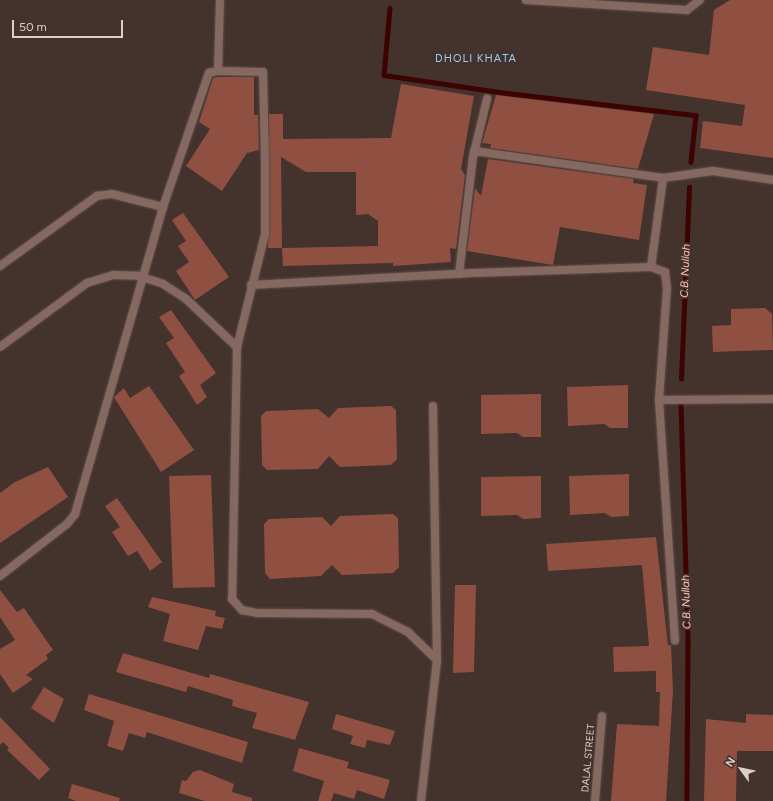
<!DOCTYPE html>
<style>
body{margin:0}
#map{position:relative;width:773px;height:801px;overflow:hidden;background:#44322d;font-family:Figtree,sans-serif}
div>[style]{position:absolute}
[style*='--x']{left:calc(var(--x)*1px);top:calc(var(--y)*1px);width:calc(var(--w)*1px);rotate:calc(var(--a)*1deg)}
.stream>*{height:4.5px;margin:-2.25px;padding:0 2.25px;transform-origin:2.25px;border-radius:2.25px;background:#3c0300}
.building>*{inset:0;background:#8f5041}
.roads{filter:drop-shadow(0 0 1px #5f4e4a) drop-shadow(0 0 1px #5f4e4a)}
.minor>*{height:8px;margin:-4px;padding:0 4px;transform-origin:4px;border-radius:4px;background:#856860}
span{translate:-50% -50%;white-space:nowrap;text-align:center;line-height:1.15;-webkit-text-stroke:3.5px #44322d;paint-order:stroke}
.street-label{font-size:10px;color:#dbcfcc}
.neighbourhood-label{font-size:11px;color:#9acdf7;letter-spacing:1px}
.water-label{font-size:11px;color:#fbc0b2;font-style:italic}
.north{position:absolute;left:721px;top:749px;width:40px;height:40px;-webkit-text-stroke:3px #44322d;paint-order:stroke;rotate:303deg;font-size:11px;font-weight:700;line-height:16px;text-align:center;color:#dbcfcc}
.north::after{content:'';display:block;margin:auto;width:14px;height:18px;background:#dbcfcc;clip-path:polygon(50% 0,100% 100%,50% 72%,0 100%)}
.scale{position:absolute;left:12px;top:20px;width:111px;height:18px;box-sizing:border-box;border:2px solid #dbcfcc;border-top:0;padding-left:5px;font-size:12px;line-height:14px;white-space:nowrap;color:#dbcfcc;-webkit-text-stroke:3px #44322d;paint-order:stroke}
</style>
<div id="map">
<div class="stream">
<div style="--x:390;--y:8;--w:67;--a:95.1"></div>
<div style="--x:384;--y:75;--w:116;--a:8.4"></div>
<div style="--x:499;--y:92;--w:198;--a:6.7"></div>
<div style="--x:696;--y:115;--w:47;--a:96.1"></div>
<div style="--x:681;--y:379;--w:192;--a:-87.6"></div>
<div style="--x:681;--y:403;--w:238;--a:88.3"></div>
<div style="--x:688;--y:641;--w:160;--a:90.4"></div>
</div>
<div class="building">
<div style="clip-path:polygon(730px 0,773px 0,773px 158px,700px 148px,703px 121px,742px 126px,745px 105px,646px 90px,653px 47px,709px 55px,714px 10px)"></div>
<div style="clip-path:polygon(219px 77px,254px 77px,254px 115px,258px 115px,259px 150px,247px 153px,222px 191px,186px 166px,210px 129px,199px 122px,213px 78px)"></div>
<div style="clip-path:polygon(evenodd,401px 84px,474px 96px,461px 169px,465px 175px,456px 249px,450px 248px,451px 262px,393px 266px,393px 263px,283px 266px,282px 248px,268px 248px,269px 114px,283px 114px,283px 139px,391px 138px,401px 84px,281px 157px,306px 172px,356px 172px,356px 215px,368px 214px,378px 221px,378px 246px,282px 248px,281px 157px)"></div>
<div style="clip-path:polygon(496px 95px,654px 114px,638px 169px,490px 148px,491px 144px,482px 143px)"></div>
<div style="clip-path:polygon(488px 159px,634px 179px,633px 183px,647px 185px,639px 240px,560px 227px,553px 265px,467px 251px,475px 188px,481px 196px)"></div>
<div style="clip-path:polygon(183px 213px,229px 277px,195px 300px,176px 271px,189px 262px,178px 246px,186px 241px,172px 220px)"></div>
<div style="clip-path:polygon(765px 308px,772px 314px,773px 350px,713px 352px,712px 326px,731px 325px,731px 309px)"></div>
<div style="clip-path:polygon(171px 310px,216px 373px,200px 385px,207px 397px,197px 405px,179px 376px,185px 372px,166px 343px,174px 338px,159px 317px)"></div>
<div style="clip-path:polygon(628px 385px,628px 428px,610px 428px,604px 424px,568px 426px,567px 387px)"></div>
<div style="clip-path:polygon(149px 386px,194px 450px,161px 472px,114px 397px,124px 388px,130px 398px)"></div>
<div style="clip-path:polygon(541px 394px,541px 437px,523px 437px,517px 433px,481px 434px,481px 395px)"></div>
<div style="clip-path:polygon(391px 406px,396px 410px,397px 459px,391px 465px,340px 467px,329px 456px,318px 469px,267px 470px,262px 465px,261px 416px,266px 411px,318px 409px,329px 418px,338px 408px)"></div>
<div style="clip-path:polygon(48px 467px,68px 497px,0 543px,0 493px,15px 482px)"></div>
<div style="clip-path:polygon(629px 474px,629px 516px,611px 517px,605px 513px,570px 515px,569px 476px)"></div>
<div style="clip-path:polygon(211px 475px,215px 587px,173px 588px,169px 476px)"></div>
<div style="clip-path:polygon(541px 476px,541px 518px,523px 519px,517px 515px,481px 516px,481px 477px)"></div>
<div style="clip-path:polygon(117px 498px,162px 562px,150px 571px,137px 551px,128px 556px,112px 532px,120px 527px,105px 506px)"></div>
<div style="clip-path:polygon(393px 514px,398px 518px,399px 567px,393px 573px,342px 575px,332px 565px,321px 576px,270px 579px,265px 573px,264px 524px,269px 519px,322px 517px,331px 526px,340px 516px)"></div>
<div style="clip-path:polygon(656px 537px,668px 645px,671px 645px,673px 691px,666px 801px,611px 801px,617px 724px,659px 726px,660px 692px,656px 692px,656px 671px,614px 672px,613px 647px,649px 646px,642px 565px,548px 571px,546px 544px)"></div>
<div style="clip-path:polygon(455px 585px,476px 585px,474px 672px,453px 673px)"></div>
<div style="clip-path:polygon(0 590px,17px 612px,24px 608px,53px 650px,46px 655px,48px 659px,26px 675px,33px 679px,13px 693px,0 674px,0 649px,15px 640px,0 617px)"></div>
<div style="clip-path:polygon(152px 597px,216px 611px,215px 616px,225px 618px,222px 629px,206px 626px,198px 650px,163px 641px,170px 614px,148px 607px)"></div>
<div style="clip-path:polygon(123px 653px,209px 678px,210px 674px,309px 702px,295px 740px,252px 728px,257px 713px,232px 706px,233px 700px,188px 686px,186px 692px,116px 672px)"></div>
<div style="clip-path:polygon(44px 687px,64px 699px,54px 723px,31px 708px)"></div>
<div style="clip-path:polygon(89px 694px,248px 742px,242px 763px,147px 732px,145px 738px,129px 733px,123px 751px,107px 746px,114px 721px,84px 710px)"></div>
<div style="clip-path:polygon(336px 714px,395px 731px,390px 745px,367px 740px,365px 748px,350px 744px,353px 736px,332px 729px)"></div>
<div style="clip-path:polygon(746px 714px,773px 715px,773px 751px,737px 751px,736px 801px,704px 801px,706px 719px,746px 723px)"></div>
<div style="clip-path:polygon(0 717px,50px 769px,39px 780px,7px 750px,9px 748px,3px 742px,0 745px)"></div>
<div style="clip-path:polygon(299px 748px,349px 762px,347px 768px,390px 780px,384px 799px,357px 790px,354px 799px,334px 793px,331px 801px,318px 801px,324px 781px,293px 771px)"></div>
<div style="clip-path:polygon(200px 770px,234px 784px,232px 792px,252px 798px,252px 801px,205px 801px,179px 793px,182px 780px,186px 781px,193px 772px)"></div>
<div style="clip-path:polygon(72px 784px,120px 798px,119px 801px,76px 801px,68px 798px)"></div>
</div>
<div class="roads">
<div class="minor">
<div style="--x:220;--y:0;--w:71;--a:91.6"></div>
<div style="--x:218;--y:71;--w:45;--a:1.3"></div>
<div style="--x:263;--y:72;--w:88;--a:88.7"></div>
<div style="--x:265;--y:160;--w:74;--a:90"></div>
<div style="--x:265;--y:234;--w:116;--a:103.9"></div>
<div style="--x:237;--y:347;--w:252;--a:91.1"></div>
<div style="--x:232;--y:599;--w:15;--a:48"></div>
<div style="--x:242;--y:610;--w:16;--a:11"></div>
<div style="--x:258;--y:613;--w:114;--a:0.5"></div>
<div style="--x:372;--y:614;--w:40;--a:26.6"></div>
<div style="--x:408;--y:632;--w:40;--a:44"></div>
<div style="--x:437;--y:660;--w:142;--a:96.5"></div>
<div style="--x:526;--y:0;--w:161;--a:3.6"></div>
<div style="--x:687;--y:10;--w:16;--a:-38"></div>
<div style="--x:474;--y:151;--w:191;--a:8.1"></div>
<div style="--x:663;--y:178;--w:50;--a:-8"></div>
<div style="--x:713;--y:171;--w:61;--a:8.5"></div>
<div style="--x:0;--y:266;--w:120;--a:-35.8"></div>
<div style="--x:97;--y:196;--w:15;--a:-8"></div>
<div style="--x:112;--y:194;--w:53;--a:14.3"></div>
<div style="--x:651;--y:267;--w:15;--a:20"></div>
<div style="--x:665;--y:272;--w:16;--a:83"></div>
<div style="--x:667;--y:288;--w:112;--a:94.1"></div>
<div style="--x:659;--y:400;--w:241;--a:86.2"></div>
<div style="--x:459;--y:274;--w:118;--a:-83.2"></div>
<div style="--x:473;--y:157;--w:60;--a:-76.4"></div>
<div style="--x:251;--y:285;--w:221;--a:-3.1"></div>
<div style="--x:472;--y:273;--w:179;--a:-1.9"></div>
<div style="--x:651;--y:267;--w:90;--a:-82.3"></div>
<div style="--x:0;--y:347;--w:108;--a:-36.3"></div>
<div style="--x:87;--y:283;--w:28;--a:-17"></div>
<div style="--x:114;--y:275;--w:25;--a:2"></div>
<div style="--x:139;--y:276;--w:25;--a:18"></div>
<div style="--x:163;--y:284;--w:27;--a:33"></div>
<div style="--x:186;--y:299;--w:70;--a:43.3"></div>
<div style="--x:659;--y:400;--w:114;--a:-0.5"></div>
<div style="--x:433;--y:406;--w:254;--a:89.1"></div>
<div style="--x:0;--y:576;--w:85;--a:-37.8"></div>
<div style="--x:67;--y:524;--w:13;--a:-51"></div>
<div style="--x:75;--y:514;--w:319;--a:-74"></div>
<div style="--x:163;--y:207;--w:142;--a:-71.1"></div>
<div style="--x:209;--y:73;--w:9;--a:-13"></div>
<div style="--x:595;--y:801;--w:85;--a:-85.3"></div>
</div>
</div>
<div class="street-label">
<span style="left:588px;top:758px;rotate:-85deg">DALAL STREET</span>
</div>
<div class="neighbourhood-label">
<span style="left:476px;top:59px">DHOLI KHATA</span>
</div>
<div class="water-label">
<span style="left:686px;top:271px;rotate:-88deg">C.B. Nullah</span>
<span style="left:687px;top:602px;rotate:-92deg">C.B. Nullah</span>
</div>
<div class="north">N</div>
<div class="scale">50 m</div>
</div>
